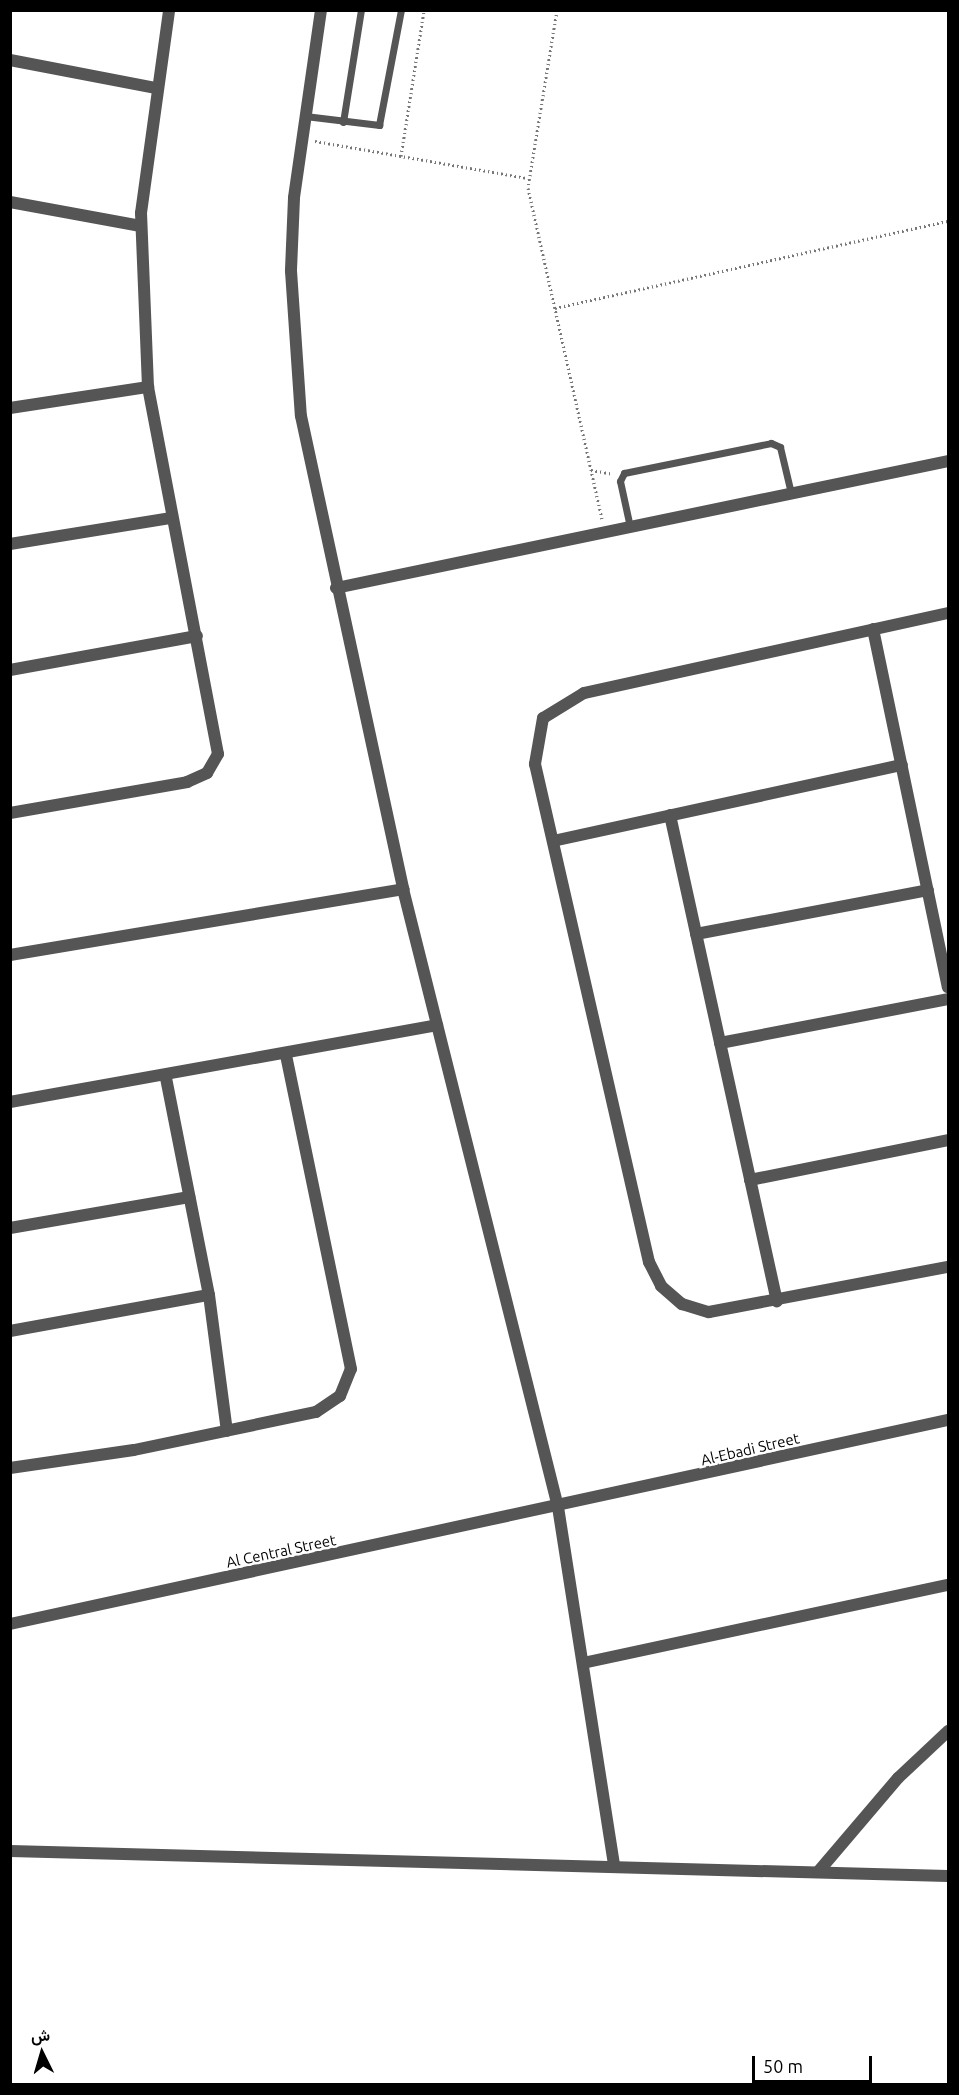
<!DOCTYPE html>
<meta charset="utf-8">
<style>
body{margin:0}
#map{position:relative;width:959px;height:2095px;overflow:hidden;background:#fff;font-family:Ubuntu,Vazirmatn,sans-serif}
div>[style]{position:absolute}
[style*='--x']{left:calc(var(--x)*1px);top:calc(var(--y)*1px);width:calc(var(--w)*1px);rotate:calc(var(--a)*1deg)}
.path>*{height:3px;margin-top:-1.5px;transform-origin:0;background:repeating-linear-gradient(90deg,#777 0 1.5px,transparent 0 4.5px)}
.lane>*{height:7px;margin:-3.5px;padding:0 3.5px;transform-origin:3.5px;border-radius:3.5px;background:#555}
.street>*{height:12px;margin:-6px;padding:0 6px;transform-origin:6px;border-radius:6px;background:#555}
span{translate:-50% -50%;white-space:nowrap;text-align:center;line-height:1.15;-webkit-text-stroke:5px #fff;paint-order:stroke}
.street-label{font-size:15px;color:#000}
.frame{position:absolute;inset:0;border:12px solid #000;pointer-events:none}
.north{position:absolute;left:12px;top:2023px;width:60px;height:60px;-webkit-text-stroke:4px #fff;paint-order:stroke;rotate:355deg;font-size:16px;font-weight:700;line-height:24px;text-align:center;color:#000}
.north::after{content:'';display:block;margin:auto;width:21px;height:27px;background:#000;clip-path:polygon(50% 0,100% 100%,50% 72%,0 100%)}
.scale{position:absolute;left:752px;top:2056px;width:120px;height:27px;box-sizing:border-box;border:3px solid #000;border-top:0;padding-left:8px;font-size:18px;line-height:21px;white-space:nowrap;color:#000;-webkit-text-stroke:4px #fff;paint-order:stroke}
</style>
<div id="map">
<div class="path">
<div style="--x:557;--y:10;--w:180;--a:99.3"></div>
<div style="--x:528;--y:188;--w:339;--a:77.4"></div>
<div style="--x:315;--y:141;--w:216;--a:9.9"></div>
<div style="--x:401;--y:156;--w:148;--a:-81"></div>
<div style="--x:555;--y:308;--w:403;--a:-12.5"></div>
<div style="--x:591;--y:470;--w:22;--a:10"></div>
</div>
<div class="lane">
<div style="--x:305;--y:116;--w:75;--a:6.9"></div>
<div style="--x:379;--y:125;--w:117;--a:-79.2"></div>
<div style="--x:343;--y:122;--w:113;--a:-80.9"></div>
<div style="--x:630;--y:527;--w:47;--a:-102.3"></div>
<div style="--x:620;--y:481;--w:9;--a:-63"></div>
<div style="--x:624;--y:473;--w:150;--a:-11.5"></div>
<div style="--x:771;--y:443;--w:10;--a:24"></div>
<div style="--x:780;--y:447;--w:47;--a:76.6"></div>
</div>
<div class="street">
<div style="--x:321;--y:10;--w:190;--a:98.2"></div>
<div style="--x:294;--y:198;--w:73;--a:92.4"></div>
<div style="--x:291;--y:271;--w:145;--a:86.1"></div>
<div style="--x:301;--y:416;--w:484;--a:77.8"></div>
<div style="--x:403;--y:889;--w:637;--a:75.92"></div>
<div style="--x:558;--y:1507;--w:363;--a:81.1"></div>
<div style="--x:10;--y:60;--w:149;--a:10.9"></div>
<div style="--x:10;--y:202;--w:133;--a:10.4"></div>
<div style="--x:10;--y:408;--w:140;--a:-8.7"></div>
<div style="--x:10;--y:544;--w:162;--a:-9.2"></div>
<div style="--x:336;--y:588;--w:625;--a:-11.72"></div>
<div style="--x:948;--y:613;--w:373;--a:167.6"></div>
<div style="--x:584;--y:693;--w:48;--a:148.6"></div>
<div style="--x:543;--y:718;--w:47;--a:99.9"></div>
<div style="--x:535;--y:764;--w:511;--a:77.11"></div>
<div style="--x:649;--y:1262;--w:27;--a:63"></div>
<div style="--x:661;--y:1286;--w:28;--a:41"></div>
<div style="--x:682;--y:1304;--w:28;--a:17"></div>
<div style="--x:709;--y:1312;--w:243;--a:-10.7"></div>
<div style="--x:873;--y:629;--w:366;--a:78.2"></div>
<div style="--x:10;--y:670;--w:190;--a:-10.3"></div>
<div style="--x:10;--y:813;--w:180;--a:-9.9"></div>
<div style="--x:187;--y:782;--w:22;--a:-24"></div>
<div style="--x:207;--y:773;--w:22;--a:-60"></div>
<div style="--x:218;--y:754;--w:374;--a:-100.8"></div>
<div style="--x:148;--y:387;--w:174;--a:-92.3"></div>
<div style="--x:141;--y:213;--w:205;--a:-82.1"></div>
<div style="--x:670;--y:815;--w:498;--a:77.6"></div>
<div style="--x:553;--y:841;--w:357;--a:-12.3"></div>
<div style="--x:696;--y:934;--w:236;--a:-10.7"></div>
<div style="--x:10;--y:955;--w:399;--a:-9.5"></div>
<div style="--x:720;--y:1043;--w:232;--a:-10.9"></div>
<div style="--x:166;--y:1078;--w:221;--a:78.8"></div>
<div style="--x:209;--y:1295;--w:137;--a:82.5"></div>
<div style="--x:10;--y:1102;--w:434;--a:-10.2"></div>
<div style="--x:750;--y:1180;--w:202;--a:-11.4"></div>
<div style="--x:10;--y:1228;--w:182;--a:-9.8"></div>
<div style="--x:10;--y:1331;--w:202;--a:-10.3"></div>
<div style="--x:10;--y:1468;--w:125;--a:-8.3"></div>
<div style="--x:134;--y:1450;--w:186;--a:-11.8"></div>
<div style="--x:316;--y:1412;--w:29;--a:-34"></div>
<div style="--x:340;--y:1396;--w:29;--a:-68"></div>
<div style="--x:351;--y:1369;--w:321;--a:-101.7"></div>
<div style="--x:10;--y:1624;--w:960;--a:-12.27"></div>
<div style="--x:583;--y:1663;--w:373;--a:-12.1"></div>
<div style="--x:10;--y:1851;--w:938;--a:1.53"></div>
<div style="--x:818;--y:1872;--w:123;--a:-49.6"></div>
<div style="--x:898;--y:1778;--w:69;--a:-43.2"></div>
</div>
<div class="street-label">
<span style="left:750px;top:1449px;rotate:-13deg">Al-Ebadi Street</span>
<span style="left:281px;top:1551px;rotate:-12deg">Al Central Street</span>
</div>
<div class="frame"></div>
<div class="north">ش</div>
<div class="scale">50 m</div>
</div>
